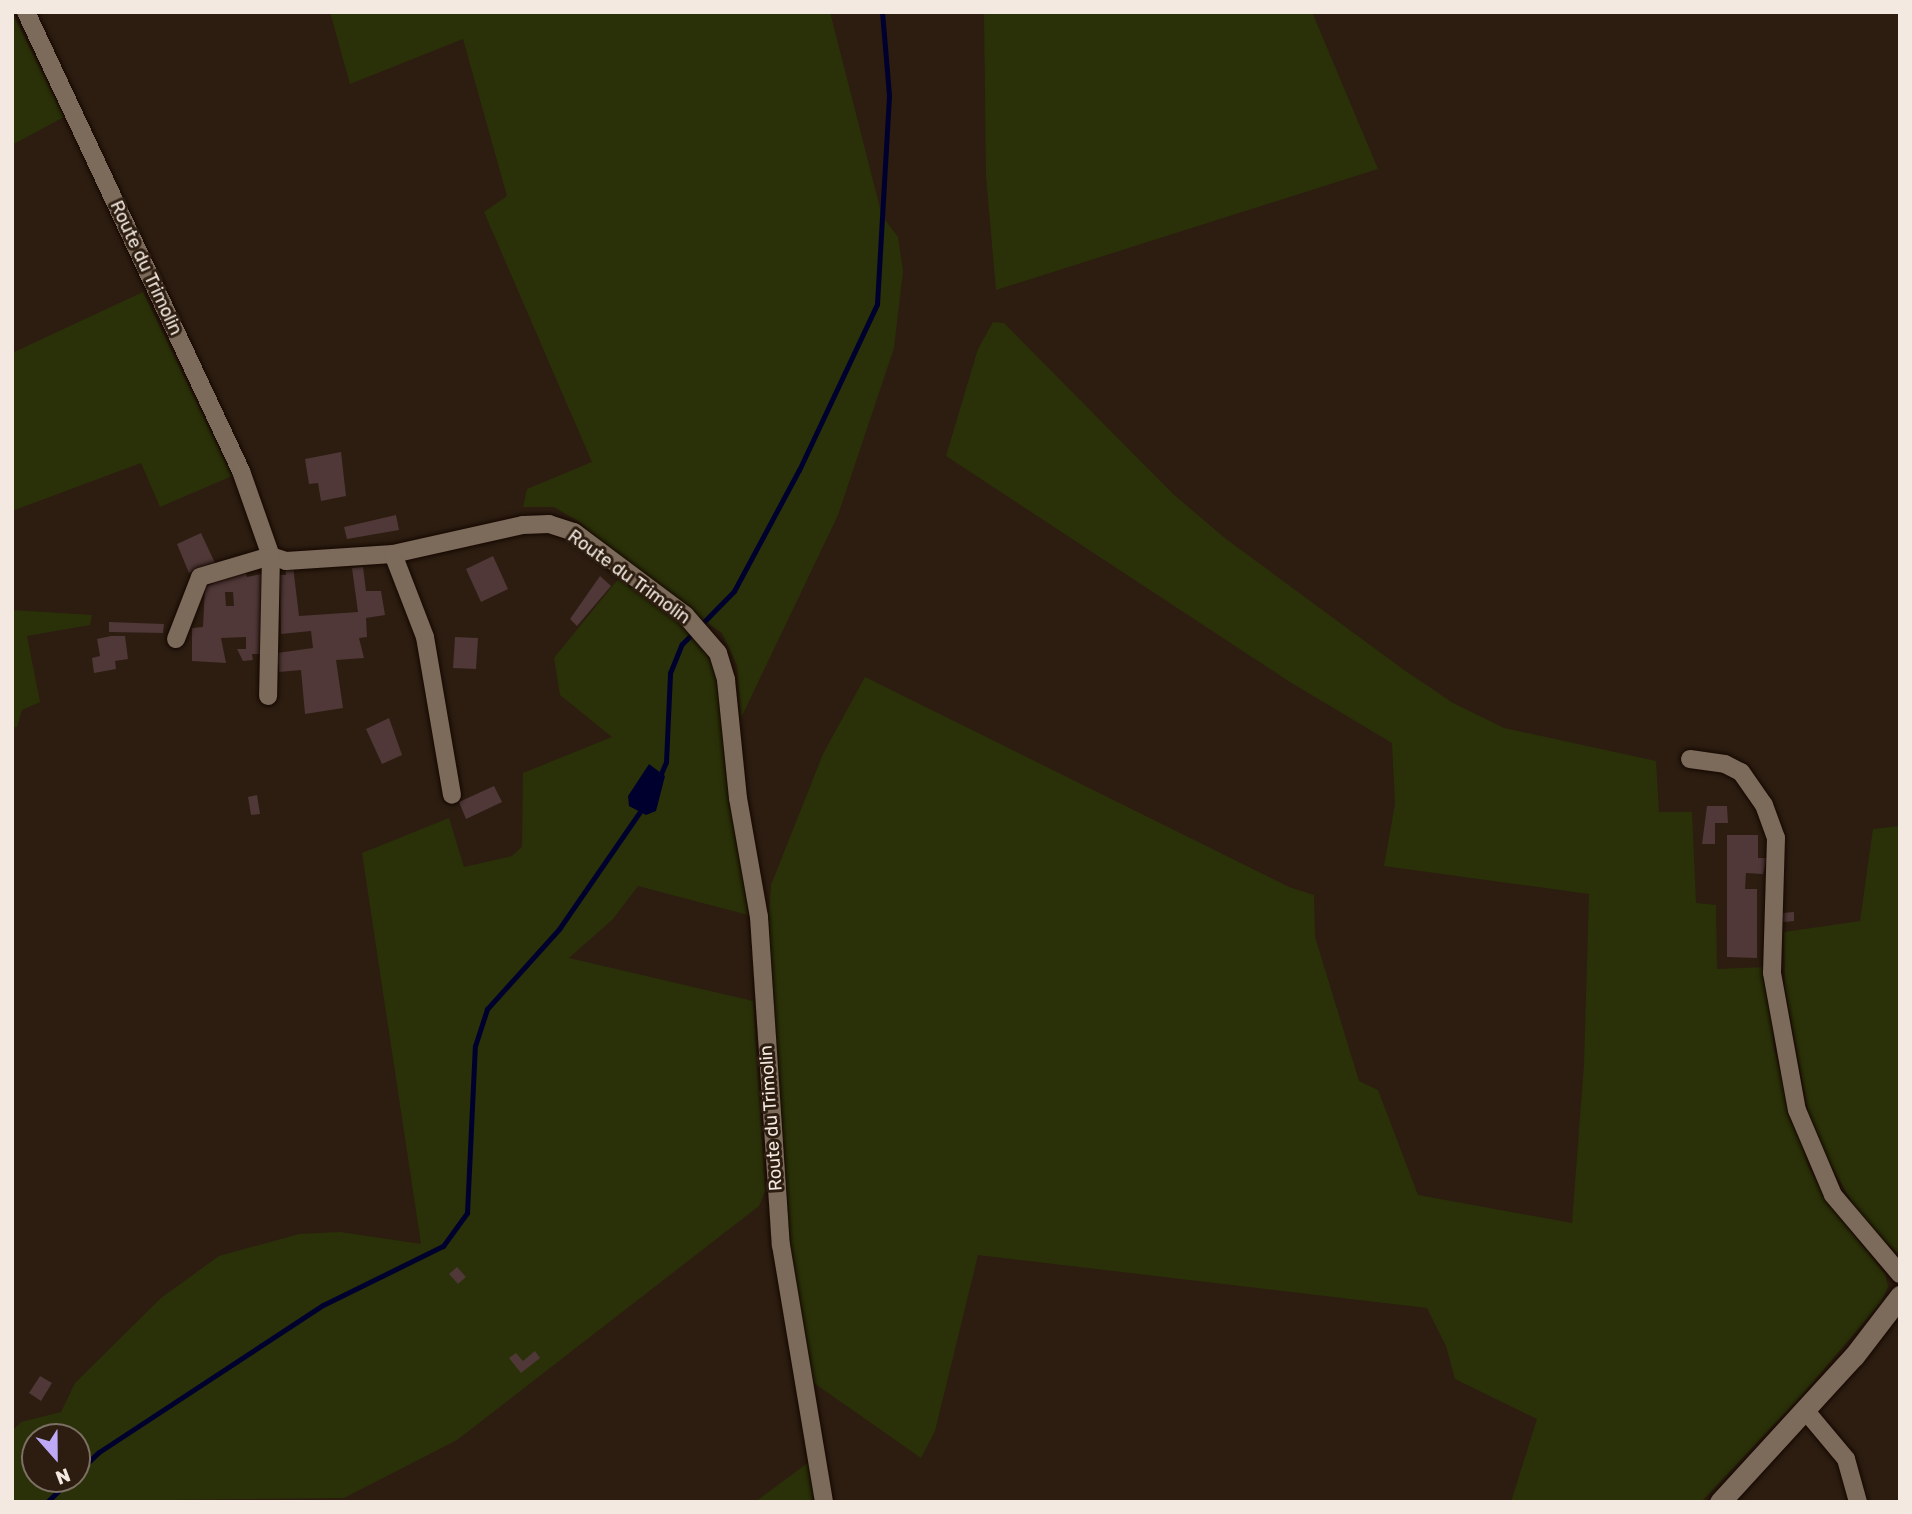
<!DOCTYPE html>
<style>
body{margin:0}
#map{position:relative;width:1912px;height:1514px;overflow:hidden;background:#2c1d10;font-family:Rubik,sans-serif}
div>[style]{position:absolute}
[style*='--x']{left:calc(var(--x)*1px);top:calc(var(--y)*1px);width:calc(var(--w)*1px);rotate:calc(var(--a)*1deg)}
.green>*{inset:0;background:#2a3108}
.water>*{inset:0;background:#00002e}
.stream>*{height:5px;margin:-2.5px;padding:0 2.5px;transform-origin:2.5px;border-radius:2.5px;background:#00002e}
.building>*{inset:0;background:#4f3837}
.roads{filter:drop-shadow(0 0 2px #140700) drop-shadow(0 0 2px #140700)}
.minor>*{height:18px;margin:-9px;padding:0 9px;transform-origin:9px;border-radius:9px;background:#7c6a5a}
.tertiary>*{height:21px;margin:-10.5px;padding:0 10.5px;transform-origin:10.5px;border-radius:10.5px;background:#7c6a5a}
span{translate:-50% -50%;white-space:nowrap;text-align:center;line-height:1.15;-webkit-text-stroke:6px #2c1d10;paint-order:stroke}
.street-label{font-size:18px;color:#f3e9e0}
.frame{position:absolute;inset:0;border:14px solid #f3e9e0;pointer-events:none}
.north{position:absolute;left:21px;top:1423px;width:70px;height:70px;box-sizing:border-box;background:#2c1d10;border:2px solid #7c6f63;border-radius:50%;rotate:159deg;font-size:19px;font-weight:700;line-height:28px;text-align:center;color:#f3e9e0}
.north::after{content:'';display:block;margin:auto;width:24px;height:32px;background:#bda9f5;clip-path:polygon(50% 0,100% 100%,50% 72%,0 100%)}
</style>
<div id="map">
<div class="green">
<div style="clip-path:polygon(12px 12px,64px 117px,12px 145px)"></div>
<div style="clip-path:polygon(330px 12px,830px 12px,882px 216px,898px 237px,903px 271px,894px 348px,838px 515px,741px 718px,737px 665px,722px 633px,644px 578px,578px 521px,554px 507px,523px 507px,527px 489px,592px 462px,484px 212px,507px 196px,463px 39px,350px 84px)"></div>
<div style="clip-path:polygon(984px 12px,1312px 12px,1378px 169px,996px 290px,986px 176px)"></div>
<div style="clip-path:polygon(143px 292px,232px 476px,160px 507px,141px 463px,12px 511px,12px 353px)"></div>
<div style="clip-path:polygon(993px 322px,1004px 323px,1173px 494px,1226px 539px,1404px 670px,1453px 703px,1504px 728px,1656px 761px,1659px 812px,1692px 812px,1696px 903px,1716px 905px,1717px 969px,1767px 967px,1774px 1049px,1808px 1166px,1833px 1209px,1885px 1274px,1888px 1287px,1881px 1302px,1802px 1395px,1701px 1502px,1511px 1502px,1537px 1419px,1455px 1379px,1446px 1346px,1427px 1308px,978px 1255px,935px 1431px,921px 1458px,814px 1383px,788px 1240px,772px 1045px,769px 913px,771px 885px,823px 754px,865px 677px,1289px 887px,1314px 895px,1315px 937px,1359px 1081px,1378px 1090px,1418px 1195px,1572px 1223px,1584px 1065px,1589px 894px,1384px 866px,1395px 804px,1392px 743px,1290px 682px,946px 456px,978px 349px)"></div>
<div style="clip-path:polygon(evenodd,619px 578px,689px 630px,715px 667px,748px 915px,638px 886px,613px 919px,569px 958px,753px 1001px,765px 1191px,759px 1206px,457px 1440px,344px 1498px,12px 1502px,12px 1431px,21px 1422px,61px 1412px,75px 1383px,161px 1298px,219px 1256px,299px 1234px,340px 1232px,421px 1244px,362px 853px,449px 818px,464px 867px,512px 856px,522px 847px,523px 773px,612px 737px,560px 695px,554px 658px,619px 578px,35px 1437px,77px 1437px,77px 1479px,35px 1479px,35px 1437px)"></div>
<div style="clip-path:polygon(12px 610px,92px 615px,90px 625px,27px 636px,40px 702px,22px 710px,17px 727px,12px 728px)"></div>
<div style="clip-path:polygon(1900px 826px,1900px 1255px,1864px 1223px,1812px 1132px,1785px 988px,1784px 932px,1860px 921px,1873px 829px)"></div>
<div style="clip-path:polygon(809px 1462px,814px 1502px,755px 1502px)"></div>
</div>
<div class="water">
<div style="clip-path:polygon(649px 764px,665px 776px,656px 811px,646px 815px,629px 806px,628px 796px)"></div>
</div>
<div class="stream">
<div style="--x:660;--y:776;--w:15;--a:-67"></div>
<div style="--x:666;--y:762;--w:89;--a:-87.4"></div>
<div style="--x:670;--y:673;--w:31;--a:-68"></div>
<div style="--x:682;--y:644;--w:74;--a:-45.5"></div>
<div style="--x:734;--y:591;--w:137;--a:-61.8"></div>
<div style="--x:799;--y:470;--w:183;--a:-64.8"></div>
<div style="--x:877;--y:304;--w:209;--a:-86.7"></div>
<div style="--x:889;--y:95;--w:83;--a:-94.8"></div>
<div style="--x:77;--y:1473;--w:30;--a:-44"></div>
<div style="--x:99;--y:1452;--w:268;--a:-33.3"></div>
<div style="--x:323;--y:1305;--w:134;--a:-26.2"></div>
<div style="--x:443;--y:1246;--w:41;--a:-54"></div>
<div style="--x:467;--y:1213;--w:167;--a:-87.3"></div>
<div style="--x:475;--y:1046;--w:39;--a:-72"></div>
<div style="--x:487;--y:1009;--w:108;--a:-48"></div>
<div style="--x:559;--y:929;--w:150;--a:-55.4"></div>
<div style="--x:47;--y:1502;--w:33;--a:-44"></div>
</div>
<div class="building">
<div style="clip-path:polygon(341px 452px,346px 496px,321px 501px,318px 483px,309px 484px,305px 459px)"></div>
<div style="clip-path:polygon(396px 515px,399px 530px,347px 539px,344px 527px)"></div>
<div style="clip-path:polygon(201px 533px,215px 563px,189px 573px,177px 544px)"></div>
<div style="clip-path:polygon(493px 556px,508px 589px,481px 602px,466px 569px)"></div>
<div style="clip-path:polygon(285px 566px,293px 566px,299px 616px,358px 612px,352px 568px,363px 567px,366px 591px,381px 591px,385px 615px,366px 618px,367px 637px,359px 638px,364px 658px,336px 660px,343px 708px,305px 714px,301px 670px,279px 672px,277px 653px,313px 648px,311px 631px,281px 634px,280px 575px,286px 575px)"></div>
<div style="clip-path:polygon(evenodd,244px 567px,247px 577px,266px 573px,266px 654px,252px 654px,253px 660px,243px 661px,237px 649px,246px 649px,246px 637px,221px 638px,226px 663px,192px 661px,192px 628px,203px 627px,205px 586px,213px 584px,211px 576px,244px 567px,225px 592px,233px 592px,234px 606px,226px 606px,225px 592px)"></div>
<div style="clip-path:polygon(600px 576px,611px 586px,577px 626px,570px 619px)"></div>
<div style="clip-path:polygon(109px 622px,164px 624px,163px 633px,109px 632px)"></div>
<div style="clip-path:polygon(111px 636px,125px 636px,128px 659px,115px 661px,116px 669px,94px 673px,92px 658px,100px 656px,97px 639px)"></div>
<div style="clip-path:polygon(455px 637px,478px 638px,476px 669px,453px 668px)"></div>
<div style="clip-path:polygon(389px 718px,402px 755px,382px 764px,366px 729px)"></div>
<div style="clip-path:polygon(494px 786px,502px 802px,466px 819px,459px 802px)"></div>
<div style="clip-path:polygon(257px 795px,260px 814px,251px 815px,248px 797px)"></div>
<div style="clip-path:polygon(1707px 806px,1727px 806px,1728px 823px,1715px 823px,1715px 844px,1702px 844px)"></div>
<div style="clip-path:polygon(1727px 835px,1758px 835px,1758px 858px,1767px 858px,1763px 874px,1746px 873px,1745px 889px,1757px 889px,1757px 958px,1727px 957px)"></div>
<div style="clip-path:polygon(1794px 912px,1794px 921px,1783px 922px,1782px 913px)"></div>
<div style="clip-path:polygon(457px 1267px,466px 1277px,458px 1284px,449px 1274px)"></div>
<div style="clip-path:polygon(535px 1351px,540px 1358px,521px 1373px,509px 1358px,516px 1353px,523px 1361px)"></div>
<div style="clip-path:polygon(40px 1376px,52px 1383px,41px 1401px,29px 1393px)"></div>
</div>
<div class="roads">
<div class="minor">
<div style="--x:26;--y:12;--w:507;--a:64.9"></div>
<div style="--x:241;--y:471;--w:90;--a:70.6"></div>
<div style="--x:271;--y:556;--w:16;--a:18"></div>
<div style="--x:286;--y:561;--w:107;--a:-3.7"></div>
<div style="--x:393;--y:554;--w:133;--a:-12.6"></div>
<div style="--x:523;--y:525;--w:26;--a:-2"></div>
<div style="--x:549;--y:524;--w:26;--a:18"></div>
<div style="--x:574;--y:532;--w:139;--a:36.8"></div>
<div style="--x:685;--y:615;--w:50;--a:49"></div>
<div style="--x:718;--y:653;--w:28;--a:73"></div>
<div style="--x:726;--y:680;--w:119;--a:84.2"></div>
<div style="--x:738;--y:798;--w:121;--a:80"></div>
<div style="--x:759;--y:917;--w:329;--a:86.2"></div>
<div style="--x:781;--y:1245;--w:261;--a:80.5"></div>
<div style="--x:393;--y:554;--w:89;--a:68.9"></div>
<div style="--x:425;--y:637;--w:160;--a:80.3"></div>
<div style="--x:176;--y:639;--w:66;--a:-68.8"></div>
<div style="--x:200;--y:577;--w:74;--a:-16.5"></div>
<div style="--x:271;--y:556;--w:140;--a:91.2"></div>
<div style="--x:1690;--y:759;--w:35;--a:8"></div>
<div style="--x:1725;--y:764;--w:18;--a:27"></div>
<div style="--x:1741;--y:772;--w:40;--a:55.1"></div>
<div style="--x:1764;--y:805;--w:35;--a:70"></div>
<div style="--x:1776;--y:838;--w:135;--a:91.7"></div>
<div style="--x:1772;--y:973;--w:139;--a:79.7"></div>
<div style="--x:1797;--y:1110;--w:92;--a:67"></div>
<div style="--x:1833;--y:1195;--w:104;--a:49.7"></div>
<div style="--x:1805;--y:1410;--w:64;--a:50.1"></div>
<div style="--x:1846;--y:1459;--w:45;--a:74.4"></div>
</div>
<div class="tertiary">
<div style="--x:1720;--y:1502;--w:198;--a:-47.5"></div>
<div style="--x:1854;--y:1356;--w:76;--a:-52.5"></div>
</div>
</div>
<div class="street-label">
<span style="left:146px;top:268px;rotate:65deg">Route du Trimolin</span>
<span style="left:629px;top:577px;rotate:36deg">Route du Trimolin</span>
<span style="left:771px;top:1118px;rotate:-94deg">Route du Trimolin</span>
</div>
<div class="frame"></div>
<div class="north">N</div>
</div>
